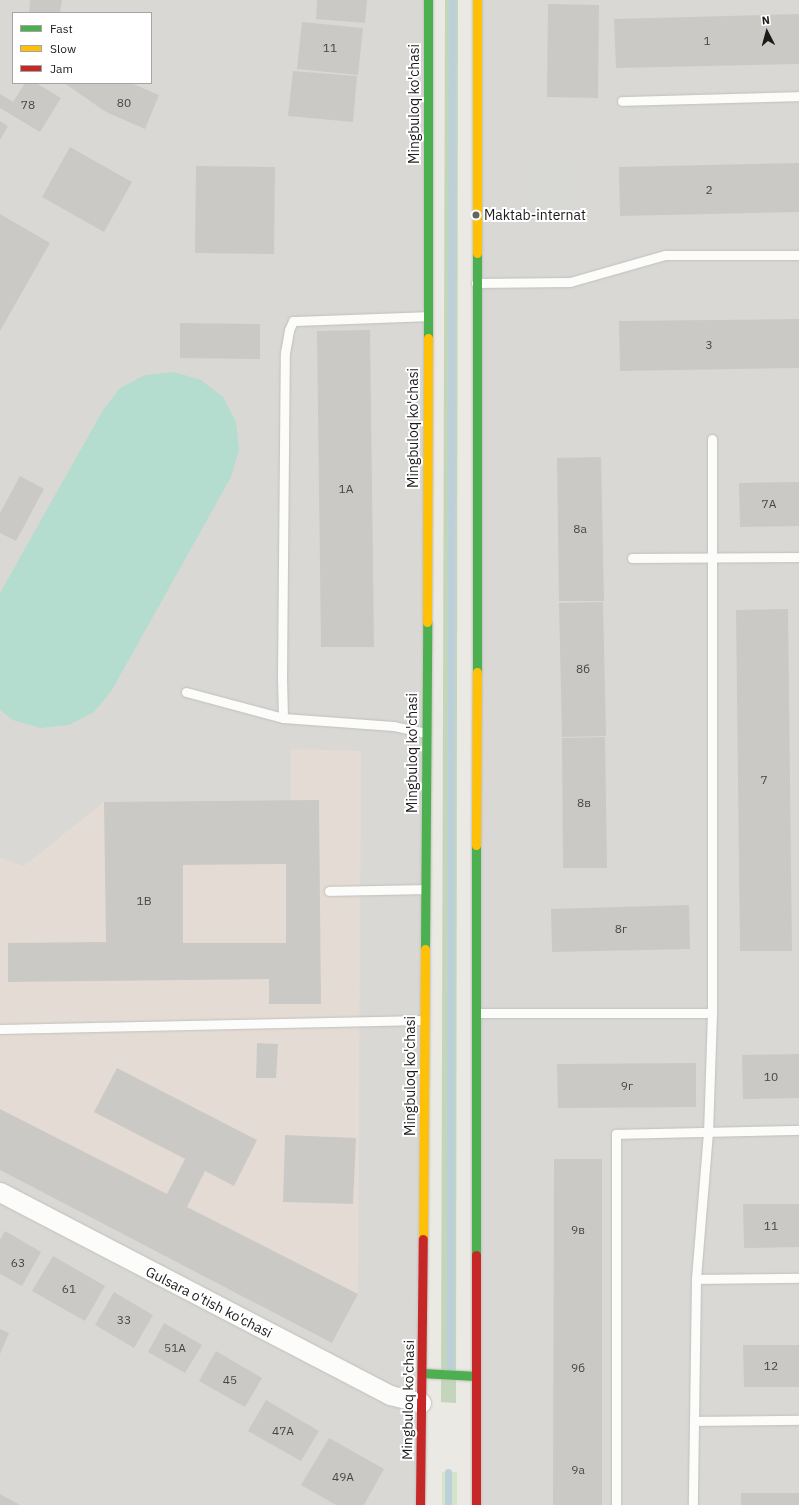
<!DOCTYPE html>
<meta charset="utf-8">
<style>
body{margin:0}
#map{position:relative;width:799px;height:1505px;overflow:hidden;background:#eae9e4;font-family:"IBM Plex Sans",sans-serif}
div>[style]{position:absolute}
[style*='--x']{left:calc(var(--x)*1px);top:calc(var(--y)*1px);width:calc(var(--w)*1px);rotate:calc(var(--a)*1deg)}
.residential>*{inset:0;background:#d9d8d5}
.military>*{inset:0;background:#e4dcd4}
.grass>*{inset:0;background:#d3e5c6}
.forest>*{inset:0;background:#c3d6bc}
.pitch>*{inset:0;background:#b4ddd0}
.parking>*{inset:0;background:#d8d8d5}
.stream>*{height:7px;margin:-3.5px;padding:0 3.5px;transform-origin:3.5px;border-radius:3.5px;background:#bbd0da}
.building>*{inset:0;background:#cbc9c5}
.roads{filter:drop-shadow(0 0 1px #c1c0be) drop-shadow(0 0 1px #c1c0be)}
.lane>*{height:9px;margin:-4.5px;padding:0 4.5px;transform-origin:4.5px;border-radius:4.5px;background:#fcfcfb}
.street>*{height:19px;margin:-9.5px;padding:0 9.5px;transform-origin:9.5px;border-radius:9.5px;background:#fcfcfb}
.fast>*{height:9px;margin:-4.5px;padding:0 4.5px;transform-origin:4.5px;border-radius:4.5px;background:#4caf50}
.slow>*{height:9px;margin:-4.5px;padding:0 4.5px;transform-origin:4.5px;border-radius:4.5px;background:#ffc107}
.jam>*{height:9px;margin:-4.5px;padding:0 4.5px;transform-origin:4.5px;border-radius:4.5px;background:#c62828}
.dots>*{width:11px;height:11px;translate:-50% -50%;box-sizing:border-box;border:2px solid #fff;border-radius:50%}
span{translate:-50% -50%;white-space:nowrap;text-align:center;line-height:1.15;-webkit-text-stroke:4px #fff;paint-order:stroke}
.number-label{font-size:12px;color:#474646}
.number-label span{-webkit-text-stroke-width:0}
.street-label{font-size:14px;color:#1b1b1b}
.poi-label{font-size:14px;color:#1b1b1b}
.left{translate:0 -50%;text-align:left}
.legend{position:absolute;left:12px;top:12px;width:140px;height:72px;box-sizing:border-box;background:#fff;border:1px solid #a4a4a4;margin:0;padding:5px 7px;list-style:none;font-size:12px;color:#1b1b1b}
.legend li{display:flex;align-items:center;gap:8px;height:20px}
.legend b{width:20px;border:1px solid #a4a4a4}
.north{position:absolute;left:747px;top:12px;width:40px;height:40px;-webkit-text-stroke:3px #fff;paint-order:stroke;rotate:354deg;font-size:11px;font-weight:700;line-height:16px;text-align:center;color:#1b1b1b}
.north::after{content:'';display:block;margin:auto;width:14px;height:18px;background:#1b1b1b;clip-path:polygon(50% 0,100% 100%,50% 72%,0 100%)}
</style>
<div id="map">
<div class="residential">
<div style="clip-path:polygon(evenodd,0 0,428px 0,416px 1505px,0 1505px,0 0,13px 13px,151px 13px,151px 83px,13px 83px,13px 13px)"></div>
<div style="clip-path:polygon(477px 0,799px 0,799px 1505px,476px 1505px)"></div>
</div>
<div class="military">
<div style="clip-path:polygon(291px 749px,361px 751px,358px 1294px,332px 1343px,0 1170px,0 858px,24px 866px,104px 802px,291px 800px)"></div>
</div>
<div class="grass">
<div style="clip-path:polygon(442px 1472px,457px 1472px,457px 1505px,442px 1505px)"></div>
</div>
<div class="forest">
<div style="clip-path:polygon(445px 0,458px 0,456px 1403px,441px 1402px)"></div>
</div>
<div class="pitch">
<div style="clip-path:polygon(174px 372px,201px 380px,223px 397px,236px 422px,239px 450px,231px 477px,112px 690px,94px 712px,69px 725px,40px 728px,13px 720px,0 710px,0 593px,103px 410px,120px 388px,145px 375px)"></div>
</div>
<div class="parking">
<div style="clip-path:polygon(524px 164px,576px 164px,575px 222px,523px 222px)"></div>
</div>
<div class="stream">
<div style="--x:450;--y:1371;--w:1371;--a:-89.92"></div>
<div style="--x:448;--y:1472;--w:33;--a:90"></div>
</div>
<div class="building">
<div style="clip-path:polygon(30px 0,62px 0,60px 13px,29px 13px)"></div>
<div style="clip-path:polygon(317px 0,367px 0,365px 23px,316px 19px)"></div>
<div style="clip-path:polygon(548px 4px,599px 5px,598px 98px,547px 97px)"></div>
<div style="clip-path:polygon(799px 14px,799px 64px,616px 68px,614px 19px)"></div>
<div style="clip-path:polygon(302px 22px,363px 28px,358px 75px,297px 69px)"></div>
<div style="clip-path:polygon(293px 71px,357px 76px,353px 122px,288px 116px)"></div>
<div style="clip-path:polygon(25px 83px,36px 83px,61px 98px,40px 132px,0 108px,0 94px,13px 102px)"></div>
<div style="clip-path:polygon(64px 83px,131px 83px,159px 95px,145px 129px,106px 112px)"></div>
<div style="clip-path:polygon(0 121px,8px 126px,0 140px)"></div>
<div style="clip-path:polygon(70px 147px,132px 182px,104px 232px,42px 197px)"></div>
<div style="clip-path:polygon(799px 163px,799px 212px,620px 216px,619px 167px)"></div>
<div style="clip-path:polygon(196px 166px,275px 167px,274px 254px,195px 253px)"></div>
<div style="clip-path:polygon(0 214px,50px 243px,0 331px)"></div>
<div style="clip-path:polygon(799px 319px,799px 368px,620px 371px,619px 321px)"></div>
<div style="clip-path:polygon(180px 323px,260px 324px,260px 359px,180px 358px)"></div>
<div style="clip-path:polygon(370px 330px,374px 647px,321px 647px,317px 331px)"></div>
<div style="clip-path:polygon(601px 457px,604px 601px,559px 601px,557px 458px)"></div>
<div style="clip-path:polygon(20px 476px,44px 489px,16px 541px,0 533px,0 513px)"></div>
<div style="clip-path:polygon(799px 482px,799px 526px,740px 527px,739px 483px)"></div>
<div style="clip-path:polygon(603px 602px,606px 736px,562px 737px,559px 603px)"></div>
<div style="clip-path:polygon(788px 609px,792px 951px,740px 951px,736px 610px)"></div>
<div style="clip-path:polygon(605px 737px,607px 868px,563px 868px,562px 738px)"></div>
<div style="clip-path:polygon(evenodd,319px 800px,321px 1004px,269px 1004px,269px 979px,8px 982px,8px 943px,106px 942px,104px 802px,319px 800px,286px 864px,286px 943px,183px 943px,183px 865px,286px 864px)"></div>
<div style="clip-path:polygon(689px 905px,690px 949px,552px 952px,551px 909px)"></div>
<div style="clip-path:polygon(257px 1043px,278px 1044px,276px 1078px,256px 1078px)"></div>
<div style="clip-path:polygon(799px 1054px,799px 1098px,743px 1099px,742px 1055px)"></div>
<div style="clip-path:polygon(696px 1063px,696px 1107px,558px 1108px,557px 1064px)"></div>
<div style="clip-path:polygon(117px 1068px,257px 1140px,234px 1186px,205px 1171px,187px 1207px,358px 1294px,332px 1343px,0 1170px,0 1109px,167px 1194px,185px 1159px,94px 1112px)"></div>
<div style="clip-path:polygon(285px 1135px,356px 1138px,353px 1204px,283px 1202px)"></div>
<div style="clip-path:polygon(554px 1159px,602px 1159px,602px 1505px,553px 1505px)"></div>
<div style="clip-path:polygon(743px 1204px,799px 1204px,799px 1247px,744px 1248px)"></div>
<div style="clip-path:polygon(5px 1231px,41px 1252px,22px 1286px,0 1274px,0 1240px)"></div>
<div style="clip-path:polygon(53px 1256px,105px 1286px,85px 1321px,32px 1291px)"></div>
<div style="clip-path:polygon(114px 1292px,153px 1315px,134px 1348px,95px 1325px)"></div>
<div style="clip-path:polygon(164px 1323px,202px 1345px,185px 1373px,148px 1352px)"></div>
<div style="clip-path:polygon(0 1329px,9px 1333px,0 1354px)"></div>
<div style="clip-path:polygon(743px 1345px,799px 1345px,799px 1387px,744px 1387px)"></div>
<div style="clip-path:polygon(216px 1351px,262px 1378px,245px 1407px,199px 1381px)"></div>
<div style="clip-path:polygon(266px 1400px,319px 1431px,301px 1461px,248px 1431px)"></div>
<div style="clip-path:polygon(329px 1438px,384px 1469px,364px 1505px,336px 1505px,301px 1485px)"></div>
<div style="clip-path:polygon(741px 1493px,799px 1493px,799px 1505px,741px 1505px)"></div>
<div style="clip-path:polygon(0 1494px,20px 1505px,0 1505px)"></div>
</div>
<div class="roads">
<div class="lane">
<div style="--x:622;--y:101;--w:177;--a:-1.6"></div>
<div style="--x:476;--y:283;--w:94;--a:-0.6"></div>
<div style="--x:570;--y:282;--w:99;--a:-15.9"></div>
<div style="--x:665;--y:255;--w:134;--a:0"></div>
<div style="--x:632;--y:558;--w:167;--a:-0.3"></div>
<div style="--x:186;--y:692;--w:100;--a:15"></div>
<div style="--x:426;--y:733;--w:34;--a:-168"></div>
<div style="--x:393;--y:726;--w:110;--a:-175.8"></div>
<div style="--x:283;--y:718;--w:40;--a:-91.4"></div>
<div style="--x:282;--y:678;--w:325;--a:-89.5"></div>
<div style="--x:285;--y:353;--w:23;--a:-80"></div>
<div style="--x:289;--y:330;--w:10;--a:-66"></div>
<div style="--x:293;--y:321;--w:134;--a:-2.1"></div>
<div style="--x:329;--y:891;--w:96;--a:-1.2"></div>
<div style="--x:476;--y:1013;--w:236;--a:0"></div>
<div style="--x:712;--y:1013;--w:119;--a:91.9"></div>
<div style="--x:708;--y:1132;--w:147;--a:94.7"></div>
<div style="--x:696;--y:1279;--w:226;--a:90.8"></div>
<div style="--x:712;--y:1013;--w:574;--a:-90"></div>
<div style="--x:0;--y:1029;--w:424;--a:-1.2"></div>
<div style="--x:696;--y:1279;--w:103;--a:-0.6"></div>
<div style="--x:696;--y:1421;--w:103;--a:-0.6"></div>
<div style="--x:616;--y:1505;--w:371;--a:-90"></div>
<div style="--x:616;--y:1134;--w:183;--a:-1.3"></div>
</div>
<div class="street">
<div style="--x:0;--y:1192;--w:440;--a:27.5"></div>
<div style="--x:390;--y:1395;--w:32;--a:14"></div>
</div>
<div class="fast">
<div style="--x:428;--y:338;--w:338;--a:-90"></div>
<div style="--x:477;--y:672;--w:419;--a:-90"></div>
<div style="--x:425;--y:949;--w:327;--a:-89.6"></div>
<div style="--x:476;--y:1255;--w:410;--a:-90"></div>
<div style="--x:422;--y:1373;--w:54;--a:3.2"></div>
</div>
<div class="slow">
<div style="--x:477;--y:253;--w:253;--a:-90"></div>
<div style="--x:427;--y:622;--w:284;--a:-89.8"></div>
<div style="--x:476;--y:845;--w:173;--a:-89.7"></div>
<div style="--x:423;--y:1239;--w:290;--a:-89.6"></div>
</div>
<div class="jam">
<div style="--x:420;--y:1505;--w:266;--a:-89.4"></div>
<div style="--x:476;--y:1505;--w:250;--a:-90"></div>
</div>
</div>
<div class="dots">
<div style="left:476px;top:215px;background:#636361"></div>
</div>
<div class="number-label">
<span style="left:707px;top:41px">1</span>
<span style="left:330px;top:48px">11</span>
<span style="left:124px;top:103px">80</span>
<span style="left:28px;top:105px">78</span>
<span style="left:709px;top:190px">2</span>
<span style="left:709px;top:345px">3</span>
<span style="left:346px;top:489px">1A</span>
<span style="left:769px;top:504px">7A</span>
<span style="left:580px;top:529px">8а</span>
<span style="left:583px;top:669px">8б</span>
<span style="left:764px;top:780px">7</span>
<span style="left:584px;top:803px">8в</span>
<span style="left:144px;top:901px">1B</span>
<span style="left:621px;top:929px">8г</span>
<span style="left:771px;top:1077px">10</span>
<span style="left:627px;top:1086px">9г</span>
<span style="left:771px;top:1226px">11</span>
<span style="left:578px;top:1230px">9в</span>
<span style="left:18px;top:1263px">63</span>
<span style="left:69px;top:1289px">61</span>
<span style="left:124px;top:1320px">33</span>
<span style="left:175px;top:1348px">51A</span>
<span style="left:771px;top:1366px">12</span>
<span style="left:578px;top:1368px">9б</span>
<span style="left:230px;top:1380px">45</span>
<span style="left:283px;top:1431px">47A</span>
<span style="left:578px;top:1470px">9а</span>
<span style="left:343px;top:1477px">49A</span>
</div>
<div class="street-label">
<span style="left:414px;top:104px;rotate:-90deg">Mingbuloq ko'chasi</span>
<span style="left:413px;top:428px;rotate:-90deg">Mingbuloq ko'chasi</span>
<span style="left:412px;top:753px;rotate:-90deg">Mingbuloq ko'chasi</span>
<span style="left:410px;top:1076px;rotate:-90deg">Mingbuloq ko'chasi</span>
<span style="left:209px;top:1302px;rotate:27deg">Gulsara o'tish ko'chasi</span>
<span style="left:408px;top:1400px;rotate:-89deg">Mingbuloq ko'chasi</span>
</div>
<div class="poi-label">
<span class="left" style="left:484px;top:215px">Maktab-internat</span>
</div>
<ul class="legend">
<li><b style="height:5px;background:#4caf50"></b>Fast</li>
<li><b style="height:5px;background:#ffc107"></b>Slow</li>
<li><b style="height:5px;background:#c62828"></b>Jam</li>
</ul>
<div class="north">N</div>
</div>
